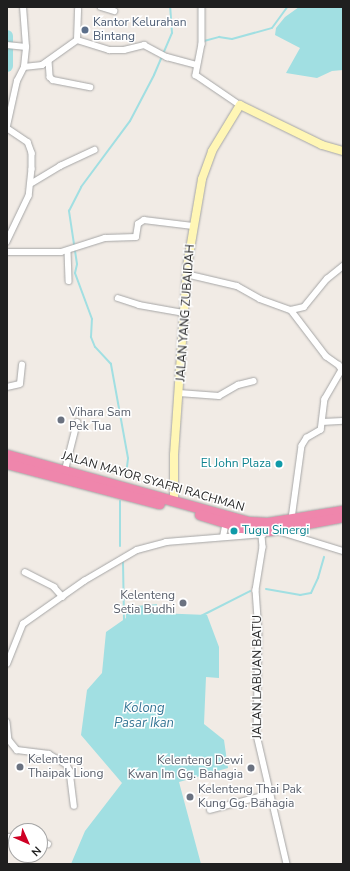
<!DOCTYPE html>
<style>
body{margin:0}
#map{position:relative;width:350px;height:871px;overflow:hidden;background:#f1ebe5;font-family:"Nunito Sans",sans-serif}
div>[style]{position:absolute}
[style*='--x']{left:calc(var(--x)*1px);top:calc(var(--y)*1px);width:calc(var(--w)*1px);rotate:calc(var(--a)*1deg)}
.water>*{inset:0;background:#a1dfe2}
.stream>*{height:2px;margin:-1px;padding:0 1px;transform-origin:1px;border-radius:1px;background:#a1dfe2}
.river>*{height:12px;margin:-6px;padding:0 6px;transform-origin:6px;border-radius:6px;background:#a1dfe2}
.roads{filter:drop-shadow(0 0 1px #a6a6a6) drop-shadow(0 0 1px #a6a6a6)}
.street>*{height:5.5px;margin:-2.75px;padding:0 2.75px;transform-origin:2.75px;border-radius:2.75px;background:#fff}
.secondary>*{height:8px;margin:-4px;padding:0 4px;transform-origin:4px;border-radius:4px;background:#fff6b5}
.highway>*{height:10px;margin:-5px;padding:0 5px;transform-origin:5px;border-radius:5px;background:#ef86ac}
.dots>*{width:11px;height:11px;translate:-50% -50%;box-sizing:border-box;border:2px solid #fff;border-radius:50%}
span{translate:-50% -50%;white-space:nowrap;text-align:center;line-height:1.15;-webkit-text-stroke:3px #fff;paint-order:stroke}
.service-label{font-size:12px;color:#4e5e75}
.left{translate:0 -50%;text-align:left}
.street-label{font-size:12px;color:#1f1f1f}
.worship-label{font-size:12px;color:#5b616d}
.right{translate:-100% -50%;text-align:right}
.culture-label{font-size:12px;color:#0d838f}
.water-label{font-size:13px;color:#387897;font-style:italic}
.frame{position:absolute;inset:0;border:8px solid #1f1f1f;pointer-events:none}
.north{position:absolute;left:8px;top:823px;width:40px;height:40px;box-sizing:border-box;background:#fff;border:1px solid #a5a5a5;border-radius:50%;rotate:135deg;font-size:11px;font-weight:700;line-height:16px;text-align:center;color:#1f1f1f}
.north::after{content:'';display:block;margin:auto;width:14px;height:18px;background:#cf0024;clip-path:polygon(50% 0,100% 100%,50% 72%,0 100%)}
</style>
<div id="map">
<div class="water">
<div style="clip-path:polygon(299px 7px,343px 7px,343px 70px,332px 71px,317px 78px,286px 73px,300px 48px,275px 35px,276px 28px,285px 17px)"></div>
<div style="clip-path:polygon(157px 604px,157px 613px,207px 615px,219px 647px,219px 678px,206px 677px,204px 724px,224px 740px,228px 768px,179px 782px,201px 864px,71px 864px,85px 831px,122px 783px,81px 735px,87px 690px,102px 673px,106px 632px,126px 618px,126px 607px)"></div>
</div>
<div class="stream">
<div style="--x:204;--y:41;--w:16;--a:-15"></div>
<div style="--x:219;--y:37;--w:13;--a:9"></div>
<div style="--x:232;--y:39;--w:41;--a:-15.4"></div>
<div style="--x:272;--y:28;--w:26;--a:-54"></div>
<div style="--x:126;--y:475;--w:17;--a:-83"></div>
<div style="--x:128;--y:458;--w:96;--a:-100.3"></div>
<div style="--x:111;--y:364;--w:23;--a:-133"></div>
<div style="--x:95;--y:347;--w:11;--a:-112"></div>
<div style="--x:91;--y:337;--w:18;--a:-87"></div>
<div style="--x:92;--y:319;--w:49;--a:-110.3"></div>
<div style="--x:75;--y:273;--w:9;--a:-77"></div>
<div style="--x:77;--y:264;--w:54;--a:-98.6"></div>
<div style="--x:69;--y:211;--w:27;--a:-63"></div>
<div style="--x:81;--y:187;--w:82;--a:-53.4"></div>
<div style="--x:130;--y:121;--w:52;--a:-62.4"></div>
<div style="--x:154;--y:75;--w:46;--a:-66.8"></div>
<div style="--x:172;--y:33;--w:26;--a:-94"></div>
<div style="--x:120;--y:501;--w:45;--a:90"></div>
<div style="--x:123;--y:562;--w:58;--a:89"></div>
<div style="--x:266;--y:589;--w:35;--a:10"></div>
<div style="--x:300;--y:595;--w:11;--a:-10"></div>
<div style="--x:311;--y:593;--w:17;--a:-65"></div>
<div style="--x:318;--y:578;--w:22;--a:-74"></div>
<div style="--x:201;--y:616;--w:55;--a:-27"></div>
</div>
<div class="river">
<div style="--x:7;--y:36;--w:30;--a:90"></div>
</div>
<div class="roads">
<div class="street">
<div style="--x:101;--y:7;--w:14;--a:17"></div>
<div style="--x:202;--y:7;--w:37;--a:90"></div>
<div style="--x:202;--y:44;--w:32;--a:101"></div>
<div style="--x:196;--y:75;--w:53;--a:34.3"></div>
<div style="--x:77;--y:40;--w:30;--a:-88"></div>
<div style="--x:7;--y:45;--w:19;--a:6"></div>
<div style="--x:49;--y:61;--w:16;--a:86"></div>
<div style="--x:50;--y:77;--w:4;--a:45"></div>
<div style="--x:53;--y:80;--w:38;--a:11"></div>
<div style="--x:24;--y:67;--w:18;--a:-6"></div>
<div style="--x:42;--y:65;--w:43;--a:-35.5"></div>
<div style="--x:77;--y:40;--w:34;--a:17"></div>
<div style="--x:109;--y:50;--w:15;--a:0"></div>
<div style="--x:124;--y:50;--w:21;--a:-14"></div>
<div style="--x:144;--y:45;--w:26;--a:28"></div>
<div style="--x:167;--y:57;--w:30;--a:15"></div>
<div style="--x:7;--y:126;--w:46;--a:-77.5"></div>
<div style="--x:17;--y:81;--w:16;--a:-63"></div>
<div style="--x:24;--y:67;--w:20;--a:-84"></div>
<div style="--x:26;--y:47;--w:40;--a:-94.3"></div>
<div style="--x:7;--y:128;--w:25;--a:34"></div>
<div style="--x:28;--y:142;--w:12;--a:70"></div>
<div style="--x:32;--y:153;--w:16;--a:90"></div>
<div style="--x:32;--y:169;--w:27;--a:96"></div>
<div style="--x:29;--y:196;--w:51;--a:115.6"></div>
<div style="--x:32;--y:183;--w:33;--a:-31"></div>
<div style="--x:60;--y:166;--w:38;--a:-25"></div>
<div style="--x:68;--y:251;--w:30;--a:88"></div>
<div style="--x:7;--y:252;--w:54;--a:0"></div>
<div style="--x:61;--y:252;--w:46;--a:-17.7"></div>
<div style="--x:105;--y:238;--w:31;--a:-2"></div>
<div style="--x:136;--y:237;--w:13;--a:-81"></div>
<div style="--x:138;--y:224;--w:7;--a:-34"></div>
<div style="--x:144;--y:220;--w:49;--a:7"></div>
<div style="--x:186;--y:274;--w:52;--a:13.2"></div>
<div style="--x:237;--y:286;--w:26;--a:29"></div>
<div style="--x:260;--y:299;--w:33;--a:20"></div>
<div style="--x:291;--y:310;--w:13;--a:-13"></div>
<div style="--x:304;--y:307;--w:36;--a:-51"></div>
<div style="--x:327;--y:279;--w:21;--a:-39"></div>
<div style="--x:118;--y:298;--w:22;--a:18"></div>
<div style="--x:139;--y:305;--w:46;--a:10.1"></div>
<div style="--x:291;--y:310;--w:58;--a:52.7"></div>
<div style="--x:326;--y:356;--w:16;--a:35"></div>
<div style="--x:339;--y:365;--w:6;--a:59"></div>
<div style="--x:342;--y:370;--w:34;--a:120"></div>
<div style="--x:325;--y:399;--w:31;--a:97"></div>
<div style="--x:321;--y:430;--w:16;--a:150"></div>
<div style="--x:307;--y:438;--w:9;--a:122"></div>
<div style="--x:302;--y:446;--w:74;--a:97.8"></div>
<div style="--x:7;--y:387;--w:13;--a:-13"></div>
<div style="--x:20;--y:384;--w:19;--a:-84"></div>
<div style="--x:179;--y:393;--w:40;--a:4.3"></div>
<div style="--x:219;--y:396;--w:22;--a:-30"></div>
<div style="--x:238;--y:385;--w:16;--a:-14"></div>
<div style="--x:322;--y:422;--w:21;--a:-3"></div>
<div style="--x:65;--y:470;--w:49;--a:-75.7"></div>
<div style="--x:278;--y:531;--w:68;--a:17.1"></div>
<div style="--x:262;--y:536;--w:11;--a:85"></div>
<div style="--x:263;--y:547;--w:44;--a:99.2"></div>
<div style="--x:256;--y:590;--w:39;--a:86"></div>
<div style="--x:259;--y:629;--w:106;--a:91.1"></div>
<div style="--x:257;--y:735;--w:132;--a:76.9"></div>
<div style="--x:223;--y:537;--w:15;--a:-79"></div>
<div style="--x:25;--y:572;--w:33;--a:27"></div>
<div style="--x:54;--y:587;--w:13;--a:48"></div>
<div style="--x:7;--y:664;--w:43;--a:-68.2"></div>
<div style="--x:23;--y:624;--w:75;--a:-35.2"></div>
<div style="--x:84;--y:581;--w:61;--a:-30.3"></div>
<div style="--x:137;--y:550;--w:30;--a:-15"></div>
<div style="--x:166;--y:542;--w:98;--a:-4.7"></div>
<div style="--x:7;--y:722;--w:18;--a:84"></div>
<div style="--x:9;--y:740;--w:13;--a:51"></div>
<div style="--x:17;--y:750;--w:32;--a:7"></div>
<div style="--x:49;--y:754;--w:21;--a:31"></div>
<div style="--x:67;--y:765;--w:7;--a:63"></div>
<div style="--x:70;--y:771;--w:35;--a:83"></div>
<div style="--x:210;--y:810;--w:62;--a:-14.9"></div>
<div style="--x:7;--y:837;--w:9;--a:0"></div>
<div style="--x:40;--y:840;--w:9;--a:27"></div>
</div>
<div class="secondary">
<div style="--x:174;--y:501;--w:46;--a:-90"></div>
<div style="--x:174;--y:455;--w:188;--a:-86"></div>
<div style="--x:187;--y:267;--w:89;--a:-80.3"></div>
<div style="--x:202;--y:179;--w:30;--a:-70"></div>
<div style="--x:212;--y:151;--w:54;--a:-58.7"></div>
<div style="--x:240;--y:105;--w:91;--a:26"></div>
<div style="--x:322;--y:145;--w:22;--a:16"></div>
</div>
<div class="highway">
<div style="--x:7;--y:455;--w:251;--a:15.5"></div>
<div style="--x:249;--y:522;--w:19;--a:3"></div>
<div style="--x:268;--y:523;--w:76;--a:-9.1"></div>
<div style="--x:7;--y:464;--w:158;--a:14.7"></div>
<div style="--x:200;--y:515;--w:44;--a:17.2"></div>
<div style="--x:242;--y:528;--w:27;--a:6"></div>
<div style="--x:269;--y:531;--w:71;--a:-10.5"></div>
</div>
</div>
<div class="dots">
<div style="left:85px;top:30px;background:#5c6f8a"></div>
<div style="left:61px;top:420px;background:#6b7280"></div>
<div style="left:279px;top:464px;background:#0f9aa8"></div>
<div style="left:234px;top:531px;background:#0f9aa8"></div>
<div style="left:183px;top:603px;background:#6b7280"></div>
<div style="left:20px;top:767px;background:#6b7280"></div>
<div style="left:251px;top:768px;background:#6b7280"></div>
<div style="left:190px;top:797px;background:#6b7280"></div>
</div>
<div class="service-label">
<span class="left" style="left:93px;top:30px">Kantor Kelurahan<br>Bintang</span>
</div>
<div class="street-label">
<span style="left:186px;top:313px;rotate:-86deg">JALAN YANG ZUBAIDAH</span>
<span style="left:153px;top:482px;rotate:16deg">JALAN MAYOR SYAFRI RACHMAN</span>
<span style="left:258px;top:677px;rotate:-90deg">JALAN LABUAN BATU</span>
</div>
<div class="worship-label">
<span class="left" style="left:69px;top:420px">Vihara Sam<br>Pek Tua</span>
<span class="right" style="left:175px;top:603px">Kelenteng<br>Setia Budhi</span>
<span class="left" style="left:28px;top:767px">Kelenteng<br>Thaipak Liong</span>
<span class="right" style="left:243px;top:768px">Kelenteng Dewi<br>Kwan Im Gg. Bahagia</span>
<span class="left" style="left:198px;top:797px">Kelenteng Thai Pak<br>Kung Gg. Bahagia</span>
</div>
<div class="culture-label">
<span class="right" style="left:271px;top:464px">El John Plaza</span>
<span class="left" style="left:242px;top:531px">Tugu Sinergi</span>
</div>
<div class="water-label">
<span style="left:144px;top:716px">Kolong<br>Pasar Ikan</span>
</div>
<div class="frame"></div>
<div class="north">N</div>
</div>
